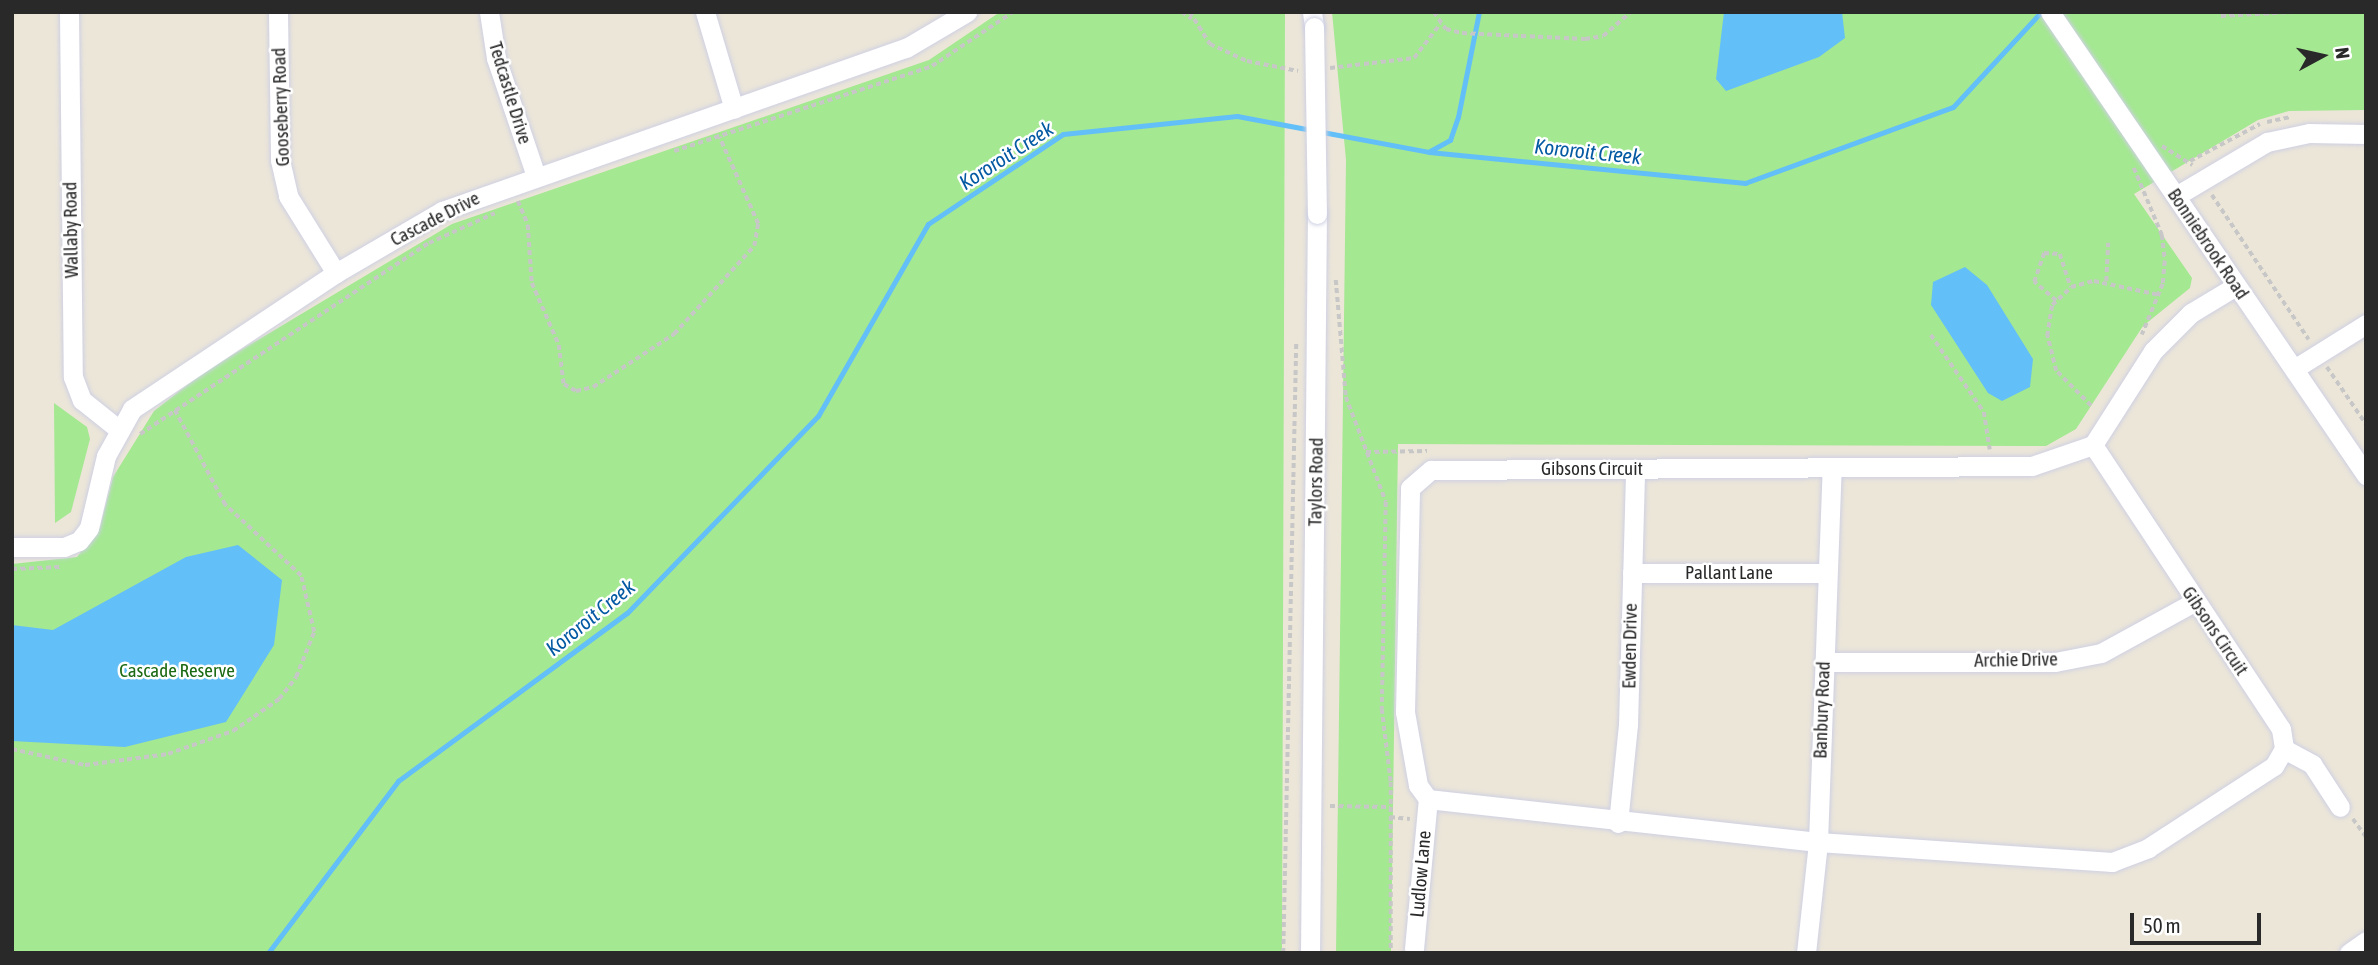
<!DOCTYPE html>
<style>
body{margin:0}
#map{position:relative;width:2378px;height:965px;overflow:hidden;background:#ece6d9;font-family:"Asap Condensed",sans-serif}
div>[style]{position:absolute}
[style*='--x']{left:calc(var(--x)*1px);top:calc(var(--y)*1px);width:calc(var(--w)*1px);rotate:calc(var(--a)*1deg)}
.green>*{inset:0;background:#a4e891}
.water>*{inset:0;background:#63bff8}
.stream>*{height:5px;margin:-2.5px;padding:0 2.5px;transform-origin:2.5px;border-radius:2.5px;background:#63bff8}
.path>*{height:3.5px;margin-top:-1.75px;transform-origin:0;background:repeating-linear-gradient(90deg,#c7c7c7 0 5px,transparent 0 8.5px)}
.roads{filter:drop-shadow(0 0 2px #ced0e3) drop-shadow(0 0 2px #ced0e3)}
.minor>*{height:19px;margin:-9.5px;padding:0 9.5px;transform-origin:9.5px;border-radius:9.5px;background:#fff}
.bridges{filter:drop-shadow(0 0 2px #ced0e3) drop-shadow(0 0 2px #ced0e3)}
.minor-bridge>*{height:19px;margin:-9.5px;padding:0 9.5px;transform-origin:9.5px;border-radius:9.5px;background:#fff}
span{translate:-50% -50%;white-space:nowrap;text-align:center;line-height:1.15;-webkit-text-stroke:5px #fff;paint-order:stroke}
.street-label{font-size:19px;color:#292929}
.park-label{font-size:19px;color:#1c6a14}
.water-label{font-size:21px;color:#0359a2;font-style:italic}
.frame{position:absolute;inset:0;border:14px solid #292929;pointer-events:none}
.north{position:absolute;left:2287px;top:21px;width:70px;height:70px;-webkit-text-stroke:5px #fff;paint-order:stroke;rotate:82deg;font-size:19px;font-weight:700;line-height:28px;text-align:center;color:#292929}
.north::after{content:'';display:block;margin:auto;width:24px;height:32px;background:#292929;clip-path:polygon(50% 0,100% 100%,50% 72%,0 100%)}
.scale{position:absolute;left:2130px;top:913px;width:131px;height:32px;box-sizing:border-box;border:4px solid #292929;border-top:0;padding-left:9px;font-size:21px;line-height:24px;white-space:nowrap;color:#292929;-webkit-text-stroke:5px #fff;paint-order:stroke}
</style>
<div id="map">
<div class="green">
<div style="clip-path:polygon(1000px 12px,1285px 12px,1282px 953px,12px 953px,12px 564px,77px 557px,100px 527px,113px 477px,154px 411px,204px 372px,452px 224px,929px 60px)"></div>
<div style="clip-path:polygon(1332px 12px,2366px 12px,2366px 110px,2289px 111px,2258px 120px,2134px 194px,2192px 278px,2190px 288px,2143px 326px,2076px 429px,2046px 446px,1398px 444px,1391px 953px,1336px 953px,1346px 160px)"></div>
<div style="clip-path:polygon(54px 403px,87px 427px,90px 439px,71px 512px,55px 523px)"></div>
</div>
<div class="water">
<div style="clip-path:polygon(1724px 12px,1842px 12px,1845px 38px,1819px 57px,1726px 91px,1716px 79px)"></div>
<div style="clip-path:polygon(1965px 267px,1987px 285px,2033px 359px,2030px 387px,2002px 401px,1988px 393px,1931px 305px,1933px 282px)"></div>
<div style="clip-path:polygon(238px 545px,282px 580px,274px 645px,226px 722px,125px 747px,12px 741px,12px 625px,53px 630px,186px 557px)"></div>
</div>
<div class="stream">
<div style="--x:1430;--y:151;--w:23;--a:-29"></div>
<div style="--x:1450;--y:140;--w:24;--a:-71"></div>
<div style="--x:1458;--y:117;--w:107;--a:-78.7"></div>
<div style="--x:268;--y:953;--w:216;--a:-52.9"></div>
<div style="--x:398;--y:781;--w:284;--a:-36.3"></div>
<div style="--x:627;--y:613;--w:274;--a:-45.9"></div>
<div style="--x:818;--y:416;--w:221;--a:-60.2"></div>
<div style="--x:928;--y:224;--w:162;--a:-33.7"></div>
<div style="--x:1063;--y:134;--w:175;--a:-5.9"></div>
<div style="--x:1237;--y:116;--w:195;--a:10.6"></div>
<div style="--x:1429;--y:152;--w:318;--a:5.6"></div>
<div style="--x:1745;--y:183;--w:221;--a:-20.1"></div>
<div style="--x:1953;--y:107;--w:129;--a:-47.2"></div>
</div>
<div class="path">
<div style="--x:1182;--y:12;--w:12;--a:35"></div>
<div style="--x:1190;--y:12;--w:38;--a:58"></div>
<div style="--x:1210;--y:44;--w:41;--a:24.7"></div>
<div style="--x:1247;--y:61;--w:52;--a:11.1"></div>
<div style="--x:1434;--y:12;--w:21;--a:55"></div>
<div style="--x:1446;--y:29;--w:16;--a:14"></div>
<div style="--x:1462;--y:33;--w:123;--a:2.8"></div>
<div style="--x:1585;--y:39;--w:18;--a:-9"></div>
<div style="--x:1603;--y:36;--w:37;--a:-41"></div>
<div style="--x:2221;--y:16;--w:74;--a:-3.1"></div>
<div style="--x:1330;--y:68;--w:85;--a:-6.8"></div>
<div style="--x:1414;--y:58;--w:43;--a:-52.6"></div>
<div style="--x:2267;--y:122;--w:24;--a:-12"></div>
<div style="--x:2162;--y:146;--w:36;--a:32"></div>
<div style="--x:674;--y:151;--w:272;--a:-18.2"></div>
<div style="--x:932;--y:66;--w:97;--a:-33.7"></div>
<div style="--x:2190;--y:161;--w:79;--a:-27.9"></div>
<div style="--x:2134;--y:168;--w:73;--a:67.3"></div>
<div style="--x:2162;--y:235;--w:26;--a:83"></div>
<div style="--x:2165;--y:261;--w:23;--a:95"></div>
<div style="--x:2163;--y:284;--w:55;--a:112.4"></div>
<div style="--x:2212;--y:195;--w:174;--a:56.2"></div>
<div style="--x:518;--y:201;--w:26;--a:67"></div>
<div style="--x:528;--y:225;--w:58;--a:86.1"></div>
<div style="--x:532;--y:283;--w:68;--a:66.5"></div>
<div style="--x:559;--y:345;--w:39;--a:83"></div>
<div style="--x:564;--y:384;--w:14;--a:30"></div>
<div style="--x:576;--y:391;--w:17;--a:-13"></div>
<div style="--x:593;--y:387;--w:97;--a:-33.2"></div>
<div style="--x:674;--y:334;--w:119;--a:-47.7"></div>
<div style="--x:754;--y:246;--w:22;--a:-80"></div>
<div style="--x:758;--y:224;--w:95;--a:-114.1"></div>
<div style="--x:1336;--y:280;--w:117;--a:85.1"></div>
<div style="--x:1346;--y:397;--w:112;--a:69.1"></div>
<div style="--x:1386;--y:502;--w:207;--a:91.1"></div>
<div style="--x:1382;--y:709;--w:74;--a:83"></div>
<div style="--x:1391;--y:782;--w:171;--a:90"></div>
<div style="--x:2106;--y:281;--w:38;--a:-87"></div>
<div style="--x:2056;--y:301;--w:29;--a:-139"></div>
<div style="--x:2034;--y:282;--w:31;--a:-71"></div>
<div style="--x:2044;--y:253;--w:16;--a:4"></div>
<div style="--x:2060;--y:254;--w:35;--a:72"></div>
<div style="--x:1931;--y:335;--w:93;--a:55.5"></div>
<div style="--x:1984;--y:412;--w:38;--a:81"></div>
<div style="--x:2327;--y:367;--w:69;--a:55.6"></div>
<div style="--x:2091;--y:406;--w:49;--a:-135"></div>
<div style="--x:2056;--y:371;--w:36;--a:-104"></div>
<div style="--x:2047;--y:336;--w:31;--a:-81"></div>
<div style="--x:2052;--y:305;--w:26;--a:-43"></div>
<div style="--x:2071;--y:287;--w:24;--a:-15"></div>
<div style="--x:2094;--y:281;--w:67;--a:12"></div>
<div style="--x:140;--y:434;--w:346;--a:-33.5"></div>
<div style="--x:429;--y:243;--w:72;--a:-24.4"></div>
<div style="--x:1366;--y:452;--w:61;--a:-0.9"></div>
<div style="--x:12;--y:569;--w:48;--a:-2.4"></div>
<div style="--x:12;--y:749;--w:75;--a:12.4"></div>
<div style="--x:85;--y:765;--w:84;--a:-7.5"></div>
<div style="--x:168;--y:754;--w:69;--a:-19.5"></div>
<div style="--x:233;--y:731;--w:56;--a:-34.8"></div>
<div style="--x:279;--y:699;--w:28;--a:-52"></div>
<div style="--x:296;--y:677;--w:48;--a:-68.2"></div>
<div style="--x:314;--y:632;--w:57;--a:-103.1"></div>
<div style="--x:301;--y:576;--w:104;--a:-136.9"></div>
<div style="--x:225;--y:505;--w:109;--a:-118"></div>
<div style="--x:1330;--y:806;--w:60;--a:1"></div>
<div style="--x:1390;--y:817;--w:20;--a:6"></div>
<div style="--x:2353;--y:819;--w:22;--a:54"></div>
<div style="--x:1283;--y:953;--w:609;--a:-88.78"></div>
</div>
<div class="roads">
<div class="minor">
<div style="--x:69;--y:12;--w:365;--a:89.4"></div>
<div style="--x:73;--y:377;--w:25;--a:69"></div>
<div style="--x:82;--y:400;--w:45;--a:38.7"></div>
<div style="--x:278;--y:12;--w:148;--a:89.2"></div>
<div style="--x:280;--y:160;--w:37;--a:77"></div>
<div style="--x:288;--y:196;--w:91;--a:58.1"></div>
<div style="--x:489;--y:12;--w:47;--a:81.3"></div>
<div style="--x:496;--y:58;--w:121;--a:71.3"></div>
<div style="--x:705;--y:12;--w:101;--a:73.4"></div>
<div style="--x:1312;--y:12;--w:15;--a:82"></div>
<div style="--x:2050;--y:12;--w:561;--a:55.69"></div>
<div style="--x:2176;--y:196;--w:106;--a:-30.7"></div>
<div style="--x:2267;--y:142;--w:43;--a:-12.1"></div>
<div style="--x:2309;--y:133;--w:57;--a:1"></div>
<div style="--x:2294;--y:369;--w:85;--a:-32"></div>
<div style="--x:2093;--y:445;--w:112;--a:-57.4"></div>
<div style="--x:2153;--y:351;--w:54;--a:-45"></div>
<div style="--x:2191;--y:313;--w:52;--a:-31"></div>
<div style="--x:12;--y:547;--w:52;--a:0"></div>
<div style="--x:64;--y:547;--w:16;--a:-22"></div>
<div style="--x:79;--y:541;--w:16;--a:-52"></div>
<div style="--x:89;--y:528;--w:74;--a:-76.7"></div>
<div style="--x:106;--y:456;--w:54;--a:-61"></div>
<div style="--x:132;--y:409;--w:245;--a:-33.7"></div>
<div style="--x:336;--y:273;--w:123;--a:-30.3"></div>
<div style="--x:442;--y:211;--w:492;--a:-19.4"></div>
<div style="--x:906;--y:48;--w:71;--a:-30.5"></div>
<div style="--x:1632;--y:573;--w:194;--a:0"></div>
<div style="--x:1824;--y:662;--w:231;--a:0"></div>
<div style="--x:2055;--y:662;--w:47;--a:-11.1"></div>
<div style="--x:2101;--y:653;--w:106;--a:-28.7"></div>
<div style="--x:2284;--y:749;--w:32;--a:28"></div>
<div style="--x:2312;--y:764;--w:51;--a:56.9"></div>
<div style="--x:1428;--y:799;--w:17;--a:-126"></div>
<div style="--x:1418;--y:785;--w:74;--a:-100.1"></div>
<div style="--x:1405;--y:712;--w:224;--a:-88.7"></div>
<div style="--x:1410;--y:488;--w:28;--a:-41"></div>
<div style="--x:1431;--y:470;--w:601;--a:-0.38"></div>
<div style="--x:2032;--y:466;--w:65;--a:-19"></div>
<div style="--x:2093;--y:445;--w:341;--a:56.5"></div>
<div style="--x:2281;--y:729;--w:20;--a:81"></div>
<div style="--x:1428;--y:799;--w:392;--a:6.3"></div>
<div style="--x:1818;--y:842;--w:295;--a:3.9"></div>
<div style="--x:2112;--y:862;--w:39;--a:-21"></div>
<div style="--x:2148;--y:848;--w:150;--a:-33.1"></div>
<div style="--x:2274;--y:766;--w:20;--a:-60"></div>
<div style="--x:1618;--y:823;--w:99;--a:-84.2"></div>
<div style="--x:1628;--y:725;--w:256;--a:-88.4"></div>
<div style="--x:1414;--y:949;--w:151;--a:-84.7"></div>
<div style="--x:1310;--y:953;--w:739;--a:-89.46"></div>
<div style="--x:1806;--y:953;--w:112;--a:-83.8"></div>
<div style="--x:1818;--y:842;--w:375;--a:-87.9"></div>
<div style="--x:2349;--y:953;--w:21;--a:-35"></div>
</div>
</div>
<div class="bridges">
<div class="minor-bridge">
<div style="--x:1314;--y:27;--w:187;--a:89.1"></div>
</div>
</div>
<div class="street-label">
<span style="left:510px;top:93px;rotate:73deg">Tedcastle Drive</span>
<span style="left:281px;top:107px;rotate:-92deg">Gooseberry Road</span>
<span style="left:435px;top:219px;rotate:-27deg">Cascade Drive</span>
<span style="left:71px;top:230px;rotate:-91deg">Wallaby Road</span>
<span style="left:2208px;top:244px;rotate:56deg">Bonniebrook Road</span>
<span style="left:1592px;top:469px">Gibsons Circuit</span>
<span style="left:1316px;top:482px;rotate:-89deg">Taylors Road</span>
<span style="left:1729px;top:573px">Pallant Lane</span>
<span style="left:2215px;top:631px;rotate:56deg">Gibsons Circuit</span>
<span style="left:1630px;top:646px;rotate:-89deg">Ewden Drive</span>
<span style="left:2016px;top:660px;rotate:-1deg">Archie Drive</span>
<span style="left:1822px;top:710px;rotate:-88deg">Banbury Road</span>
<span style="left:1421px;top:874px;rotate:-85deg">Ludlow Lane</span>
</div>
<div class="park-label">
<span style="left:177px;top:671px">Cascade Reserve</span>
</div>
<div class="water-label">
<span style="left:1588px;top:151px;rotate:6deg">Kororoit Creek</span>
<span style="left:1006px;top:155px;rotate:-33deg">Kororoit Creek</span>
<span style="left:590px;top:617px;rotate:-39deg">Kororoit Creek</span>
</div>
<div class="frame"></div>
<div class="north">N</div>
<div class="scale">50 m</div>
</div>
